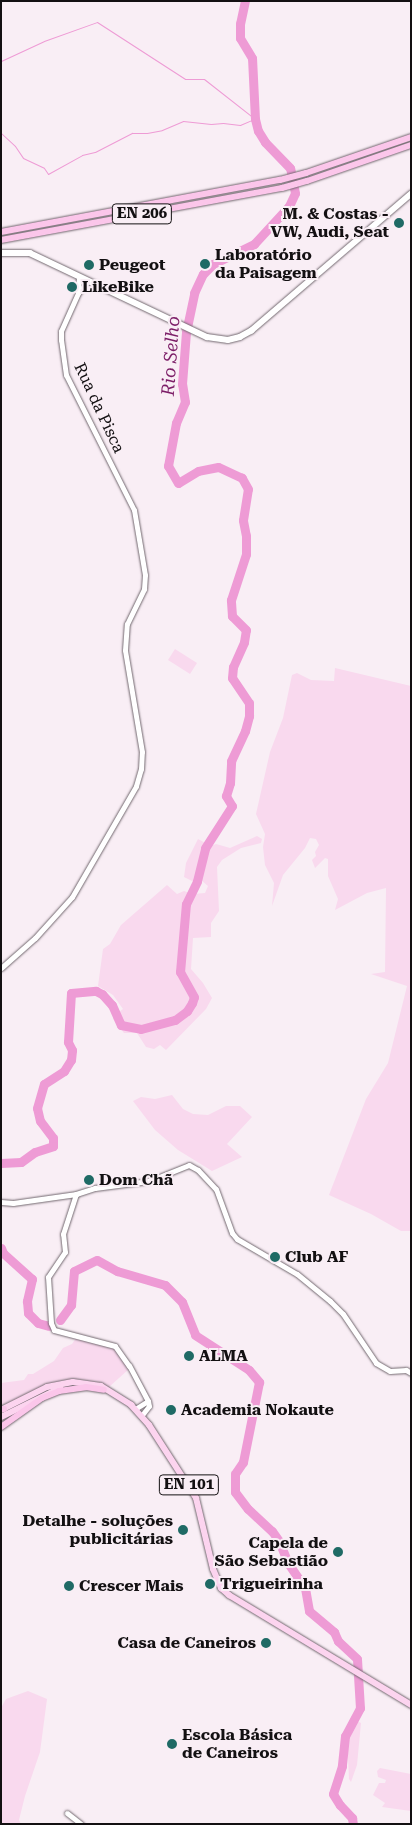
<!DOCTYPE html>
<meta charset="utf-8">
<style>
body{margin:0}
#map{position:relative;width:412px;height:1825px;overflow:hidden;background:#f9eef5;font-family:"Roboto Serif",serif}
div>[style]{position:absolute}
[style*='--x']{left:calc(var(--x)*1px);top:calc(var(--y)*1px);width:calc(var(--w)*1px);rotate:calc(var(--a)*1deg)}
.green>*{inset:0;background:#f9d9ee}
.stream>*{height:1px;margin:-0.5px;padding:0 0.5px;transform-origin:0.5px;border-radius:0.5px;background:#ee9bd5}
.river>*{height:9px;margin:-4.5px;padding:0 4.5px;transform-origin:4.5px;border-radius:4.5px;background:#ee9bd5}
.roads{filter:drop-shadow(0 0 1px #72686f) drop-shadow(0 0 1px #72686f)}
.tertiary>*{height:5px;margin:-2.5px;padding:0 2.5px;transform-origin:2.5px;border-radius:2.5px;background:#fff}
.secondary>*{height:5.5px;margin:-2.75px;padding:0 2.75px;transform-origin:2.75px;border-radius:2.75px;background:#fff}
.primary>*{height:6px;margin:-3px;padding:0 3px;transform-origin:3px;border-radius:3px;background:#fcd4ef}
.trunk>*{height:6px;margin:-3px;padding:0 3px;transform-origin:3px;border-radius:3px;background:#fbc6ea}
.dots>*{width:14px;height:14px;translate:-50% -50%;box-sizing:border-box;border:2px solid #f9eef5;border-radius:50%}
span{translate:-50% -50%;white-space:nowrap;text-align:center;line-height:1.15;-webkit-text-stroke:4px #f9eef5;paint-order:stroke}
.shield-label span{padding:1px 4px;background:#f9eef5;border:1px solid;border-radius:4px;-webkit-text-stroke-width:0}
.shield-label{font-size:15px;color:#131012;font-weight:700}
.poi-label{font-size:16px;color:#131012;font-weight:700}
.right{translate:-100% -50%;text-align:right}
.left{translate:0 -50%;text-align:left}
.street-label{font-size:16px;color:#131012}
.water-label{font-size:18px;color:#7c1d67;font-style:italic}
.frame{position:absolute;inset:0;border:2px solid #131012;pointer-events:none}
</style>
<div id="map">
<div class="green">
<div style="clip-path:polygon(175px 649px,197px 663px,190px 674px,168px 660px)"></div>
<div style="clip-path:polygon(335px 668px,411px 686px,411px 1231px,401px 1231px,371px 1214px,329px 1195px,366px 1099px,388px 1063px,407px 986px,371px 974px,385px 972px,386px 888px,367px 893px,335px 910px,338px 899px,328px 876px,328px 859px,325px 858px,315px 868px,312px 860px,316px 856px,315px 852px,319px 845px,316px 839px,310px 838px,305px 848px,283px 875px,272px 906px,274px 883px,265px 865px,263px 847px,265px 834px,256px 814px,270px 752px,283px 718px,292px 675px,297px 673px,311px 680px,334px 681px)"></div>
<div style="clip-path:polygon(257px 836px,262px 839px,261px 843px,241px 848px,222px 860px,217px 867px,219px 911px,211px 923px,211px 937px,193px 938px,191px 969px,203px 983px,212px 998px,206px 1009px,166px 1050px,160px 1045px,154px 1049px,146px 1047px,137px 1033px,124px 1033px,113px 1019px,113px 1016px,123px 1009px,113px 995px,98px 986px,103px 949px,110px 944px,121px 925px,167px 885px,177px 894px,184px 891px,193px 894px,205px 893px,208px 886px,201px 880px,194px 882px,184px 877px,186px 863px,198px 839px,211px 846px,216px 844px,230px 848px)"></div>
<div style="clip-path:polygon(172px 1095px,183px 1109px,193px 1114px,208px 1115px,226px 1106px,240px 1106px,252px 1117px,227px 1144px,242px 1157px,212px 1171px,178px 1150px,155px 1130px,133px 1101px,141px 1097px,155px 1099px)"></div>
<div style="clip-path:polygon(76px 1338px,113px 1347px,129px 1369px,109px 1387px,93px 1382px,74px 1379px,1px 1405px,1px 1383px,24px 1380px,28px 1374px,33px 1374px,54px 1361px,63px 1348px,72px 1344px)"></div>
<div style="clip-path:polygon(28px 1691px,47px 1699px,40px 1752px,25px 1796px,19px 1820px,21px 1824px,1px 1824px,1px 1708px,6px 1699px)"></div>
<div style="clip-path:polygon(357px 1721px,361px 1723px,357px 1765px,351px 1782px,349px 1779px,347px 1736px,350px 1728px)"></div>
<div style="clip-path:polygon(380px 1768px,411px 1774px,411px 1811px,382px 1807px,385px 1803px,373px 1795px,379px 1783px,385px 1783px,386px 1780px,378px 1777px,377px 1771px)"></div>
</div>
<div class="stream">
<div style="--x:1;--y:61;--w:47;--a:-24.9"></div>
<div style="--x:44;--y:41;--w:56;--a:-19.7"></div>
<div style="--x:97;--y:22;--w:105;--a:32.9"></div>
<div style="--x:185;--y:79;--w:19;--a:0"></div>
<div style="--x:204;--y:79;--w:65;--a:38.1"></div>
<div style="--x:1;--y:133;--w:19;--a:43"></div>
<div style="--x:15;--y:146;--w:14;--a:56"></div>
<div style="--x:23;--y:158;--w:23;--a:25"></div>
<div style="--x:44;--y:168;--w:7;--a:56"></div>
<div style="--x:48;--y:174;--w:39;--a:-29"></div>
<div style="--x:82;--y:155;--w:13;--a:-13"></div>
<div style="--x:95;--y:152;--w:42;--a:-27.2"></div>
<div style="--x:132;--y:133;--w:15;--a:0"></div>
<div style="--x:147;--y:133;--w:15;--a:-11"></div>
<div style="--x:162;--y:130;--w:23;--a:-23"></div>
<div style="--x:183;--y:121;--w:28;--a:6"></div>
<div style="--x:211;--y:124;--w:12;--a:-5"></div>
<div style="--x:223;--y:123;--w:17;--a:7"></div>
<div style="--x:240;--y:125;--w:15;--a:-23"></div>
</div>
<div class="river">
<div style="--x:1;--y:1163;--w:20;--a:-3"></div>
<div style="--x:21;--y:1162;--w:17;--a:-36"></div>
<div style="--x:35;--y:1152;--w:19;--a:-18"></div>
<div style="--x:53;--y:1146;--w:8;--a:-90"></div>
<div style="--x:53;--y:1138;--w:21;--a:-127"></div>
<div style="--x:40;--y:1121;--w:13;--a:-103"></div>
<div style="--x:37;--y:1108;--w:25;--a:-74"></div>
<div style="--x:44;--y:1084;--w:24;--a:-33"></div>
<div style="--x:64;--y:1071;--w:13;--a:-58"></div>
<div style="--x:71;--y:1060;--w:10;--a:-84"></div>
<div style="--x:72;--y:1050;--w:9;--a:-117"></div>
<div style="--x:68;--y:1042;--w:49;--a:-86.5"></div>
<div style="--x:71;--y:993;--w:25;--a:-5"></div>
<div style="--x:96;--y:991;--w:7;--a:27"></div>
<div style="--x:102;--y:994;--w:15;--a:48"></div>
<div style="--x:112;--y:1005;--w:22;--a:66"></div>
<div style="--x:121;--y:1025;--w:20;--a:11"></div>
<div style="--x:141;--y:1029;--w:35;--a:-15"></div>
<div style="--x:175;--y:1020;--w:15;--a:-37"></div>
<div style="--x:187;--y:1011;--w:9;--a:-58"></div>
<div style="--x:192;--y:1003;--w:6;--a:-72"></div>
<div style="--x:194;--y:997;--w:29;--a:-119"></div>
<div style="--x:180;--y:972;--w:68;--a:-85"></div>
<div style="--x:186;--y:904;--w:25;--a:-64"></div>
<div style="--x:197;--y:881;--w:34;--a:-76"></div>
<div style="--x:205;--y:848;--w:50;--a:-57.3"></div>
<div style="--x:232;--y:806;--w:12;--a:-121"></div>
<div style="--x:226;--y:796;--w:14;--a:-73"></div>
<div style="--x:230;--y:783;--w:22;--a:-87"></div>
<div style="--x:231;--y:761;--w:33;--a:-65"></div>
<div style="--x:245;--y:731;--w:16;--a:-75"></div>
<div style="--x:249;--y:716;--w:13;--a:-90"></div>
<div style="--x:249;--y:703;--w:30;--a:-124"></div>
<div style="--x:232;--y:678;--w:11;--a:-85"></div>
<div style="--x:233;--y:667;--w:27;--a:-66"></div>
<div style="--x:244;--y:642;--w:12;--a:-81"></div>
<div style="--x:246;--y:630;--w:20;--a:-135"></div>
<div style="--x:232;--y:616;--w:16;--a:-94"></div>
<div style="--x:231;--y:600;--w:48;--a:-71.9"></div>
<div style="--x:246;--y:554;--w:18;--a:-90"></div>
<div style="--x:246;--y:536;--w:16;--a:-101"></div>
<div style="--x:243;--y:520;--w:31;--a:-81"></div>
<div style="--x:248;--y:489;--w:13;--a:-119"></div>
<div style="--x:242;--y:478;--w:26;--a:-155"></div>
<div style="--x:218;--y:467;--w:20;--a:169"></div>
<div style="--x:198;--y:471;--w:23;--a:149"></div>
<div style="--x:178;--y:483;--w:20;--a:-120"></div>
<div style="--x:168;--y:466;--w:44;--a:-79.5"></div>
<div style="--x:176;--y:423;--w:23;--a:-67"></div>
<div style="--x:185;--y:402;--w:18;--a:-99"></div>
<div style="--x:182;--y:384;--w:52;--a:-85.6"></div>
<div style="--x:186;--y:332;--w:40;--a:-78"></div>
<div style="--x:194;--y:293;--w:21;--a:-65"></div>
<div style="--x:203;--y:274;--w:14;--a:-45"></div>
<div style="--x:213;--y:264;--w:46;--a:-26"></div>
<div style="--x:254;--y:244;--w:52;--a:-47.4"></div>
<div style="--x:289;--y:206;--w:14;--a:-65"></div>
<div style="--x:295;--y:193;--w:25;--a:-101"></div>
<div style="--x:290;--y:168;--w:36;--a:-134"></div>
<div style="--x:265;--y:142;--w:13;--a:-122"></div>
<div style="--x:258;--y:131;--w:12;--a:-104"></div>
<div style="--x:255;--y:119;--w:61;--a:-92.8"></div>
<div style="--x:252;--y:58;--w:23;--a:-121"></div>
<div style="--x:240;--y:38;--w:14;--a:-90"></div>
<div style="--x:240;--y:24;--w:24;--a:-78"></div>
<div style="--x:1;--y:1248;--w:5;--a:68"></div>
<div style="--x:3;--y:1253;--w:39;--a:42"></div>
<div style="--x:32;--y:1279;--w:23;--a:103"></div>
<div style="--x:27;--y:1301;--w:12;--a:85"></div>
<div style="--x:28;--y:1313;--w:14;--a:45"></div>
<div style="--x:38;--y:1323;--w:11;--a:15"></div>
<div style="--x:60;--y:1320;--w:19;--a:-54"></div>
<div style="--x:71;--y:1305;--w:34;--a:-85"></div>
<div style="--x:74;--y:1271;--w:25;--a:-26"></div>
<div style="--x:97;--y:1260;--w:23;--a:29"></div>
<div style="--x:117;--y:1271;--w:50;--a:16.3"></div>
<div style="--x:165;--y:1285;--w:24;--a:45"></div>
<div style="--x:182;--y:1302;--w:35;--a:68"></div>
<div style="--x:195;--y:1335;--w:64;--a:32.9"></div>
<div style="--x:249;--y:1370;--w:16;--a:50"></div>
<div style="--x:259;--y:1382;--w:82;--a:101.3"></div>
<div style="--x:243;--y:1462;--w:14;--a:124"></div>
<div style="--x:235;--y:1474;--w:18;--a:90"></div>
<div style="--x:235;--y:1492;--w:21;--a:53"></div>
<div style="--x:248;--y:1509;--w:33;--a:43"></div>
<div style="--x:272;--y:1531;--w:12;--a:55"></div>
<div style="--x:279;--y:1541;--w:24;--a:68"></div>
<div style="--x:288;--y:1563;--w:30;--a:56"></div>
<div style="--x:305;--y:1588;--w:23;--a:80"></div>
<div style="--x:309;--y:1611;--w:33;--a:40"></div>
<div style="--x:334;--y:1632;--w:10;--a:66"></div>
<div style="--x:338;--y:1641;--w:26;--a:43"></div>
<div style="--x:357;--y:1659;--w:49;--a:86.5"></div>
<div style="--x:360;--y:1708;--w:32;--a:118"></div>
<div style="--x:345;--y:1736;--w:30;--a:96"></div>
<div style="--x:342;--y:1766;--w:29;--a:108"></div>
<div style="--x:333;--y:1794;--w:13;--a:58"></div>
<div style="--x:340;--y:1805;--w:18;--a:47"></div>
<div style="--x:352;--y:1818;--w:6;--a:81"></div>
</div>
<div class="roads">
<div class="tertiary">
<div style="--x:78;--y:292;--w:15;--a:-86"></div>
<div style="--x:1;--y:968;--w:45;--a:-41.4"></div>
<div style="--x:35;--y:938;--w:55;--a:-47.9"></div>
<div style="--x:72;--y:897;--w:128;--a:-60"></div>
<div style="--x:136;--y:786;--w:18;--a:-74"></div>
<div style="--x:141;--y:769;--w:17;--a:-87"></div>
<div style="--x:142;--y:752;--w:103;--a:-99.5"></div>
<div style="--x:125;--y:650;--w:26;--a:-86"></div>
<div style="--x:127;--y:624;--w:39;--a:-64"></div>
<div style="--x:144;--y:589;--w:14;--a:-86"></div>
<div style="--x:145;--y:575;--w:66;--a:-99.6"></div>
<div style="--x:134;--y:510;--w:151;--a:-116.7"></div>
<div style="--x:66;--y:375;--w:35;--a:-98"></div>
<div style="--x:61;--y:340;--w:9;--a:-90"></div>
<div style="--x:61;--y:331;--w:42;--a:-65.9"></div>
<div style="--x:78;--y:293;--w:16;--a:-50"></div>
<div style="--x:1;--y:1202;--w:12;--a:5"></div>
<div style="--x:13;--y:1203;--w:64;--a:-8.1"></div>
<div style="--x:135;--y:1409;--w:15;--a:-32"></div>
<div style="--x:142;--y:1415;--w:11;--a:-52"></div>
<div style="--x:149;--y:1406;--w:5;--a:-101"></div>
<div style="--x:148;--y:1401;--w:40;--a:-118"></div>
<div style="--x:129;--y:1366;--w:24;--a:-125"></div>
<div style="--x:115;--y:1346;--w:63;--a:-165.3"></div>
<div style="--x:54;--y:1330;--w:8;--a:-113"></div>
<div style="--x:51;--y:1323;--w:46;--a:-93.7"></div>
<div style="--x:48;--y:1277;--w:30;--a:-56"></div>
<div style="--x:65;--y:1252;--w:18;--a:-96"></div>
<div style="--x:63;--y:1234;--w:42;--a:-72"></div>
<div style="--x:76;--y:1194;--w:20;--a:-18"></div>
<div style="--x:95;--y:1188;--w:54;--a:-7.4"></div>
<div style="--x:149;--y:1181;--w:43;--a:-21.8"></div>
<div style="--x:189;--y:1165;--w:10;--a:29"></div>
<div style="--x:198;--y:1170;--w:26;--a:47"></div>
<div style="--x:216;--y:1189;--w:47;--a:70"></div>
<div style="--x:232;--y:1233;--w:8;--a:50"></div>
<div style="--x:237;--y:1239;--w:69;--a:30.3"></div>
<div style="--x:297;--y:1274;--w:43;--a:39.3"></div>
<div style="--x:330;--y:1301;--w:18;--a:45"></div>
<div style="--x:343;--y:1314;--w:59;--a:56"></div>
<div style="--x:376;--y:1363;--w:16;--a:30"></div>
<div style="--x:390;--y:1371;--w:16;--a:-4"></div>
<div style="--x:406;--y:1370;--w:6;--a:31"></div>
<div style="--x:67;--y:1813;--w:18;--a:38"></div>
</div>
<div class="secondary">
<div style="--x:1;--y:253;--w:29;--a:0"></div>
<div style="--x:30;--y:253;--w:196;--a:25.4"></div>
<div style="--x:207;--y:337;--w:21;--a:8"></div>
<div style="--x:228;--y:340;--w:12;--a:-14"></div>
<div style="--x:240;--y:337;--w:13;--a:-29"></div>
<div style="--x:251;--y:331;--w:211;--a:-40.6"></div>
</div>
<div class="primary">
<div style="--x:1;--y:1410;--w:51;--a:-26.6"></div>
<div style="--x:47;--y:1387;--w:26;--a:-11"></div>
<div style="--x:73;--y:1382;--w:28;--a:8"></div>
<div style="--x:101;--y:1386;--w:36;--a:32"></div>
<div style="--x:131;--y:1405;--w:27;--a:48"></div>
<div style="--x:149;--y:1425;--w:87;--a:57.2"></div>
<div style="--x:196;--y:1498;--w:73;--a:76.5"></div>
<div style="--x:213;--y:1569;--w:21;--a:67"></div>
<div style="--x:221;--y:1588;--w:11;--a:41"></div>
<div style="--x:229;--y:1595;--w:213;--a:31.1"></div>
<div style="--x:1;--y:1417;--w:66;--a:-26.2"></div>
</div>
<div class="trunk">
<div style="--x:1;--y:232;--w:284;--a:-10.6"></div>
<div style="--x:280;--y:180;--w:27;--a:-15"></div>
<div style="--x:306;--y:173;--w:111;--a:-18.9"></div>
<div style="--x:1;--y:240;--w:286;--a:-10.5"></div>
<div style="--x:282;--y:188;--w:26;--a:-16"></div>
<div style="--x:307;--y:181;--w:110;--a:-19.1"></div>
<div style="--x:1;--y:1409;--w:3;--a:0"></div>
<div style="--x:1;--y:1427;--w:50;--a:-35.3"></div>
<div style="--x:42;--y:1398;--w:18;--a:-22"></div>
<div style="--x:59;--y:1391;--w:27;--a:-8"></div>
<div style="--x:86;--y:1387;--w:18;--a:9"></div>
</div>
</div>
<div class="dots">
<div style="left:399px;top:223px;background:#1f6a65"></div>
<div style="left:205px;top:264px;background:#1f6a65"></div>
<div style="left:89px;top:265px;background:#1f6a65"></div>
<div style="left:72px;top:287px;background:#1f6a65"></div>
<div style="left:89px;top:1180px;background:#1f6a65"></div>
<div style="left:275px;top:1257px;background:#1f6a65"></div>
<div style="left:189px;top:1356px;background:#1f6a65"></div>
<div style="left:171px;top:1410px;background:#1f6a65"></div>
<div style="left:183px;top:1530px;background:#1f6a65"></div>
<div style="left:338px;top:1552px;background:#1f6a65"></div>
<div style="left:210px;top:1584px;background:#1f6a65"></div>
<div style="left:69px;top:1586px;background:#1f6a65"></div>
<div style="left:266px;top:1643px;background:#1f6a65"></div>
<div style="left:172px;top:1744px;background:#1f6a65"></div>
</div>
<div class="shield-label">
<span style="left:142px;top:214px">EN 206</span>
<span style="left:189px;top:1485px">EN 101</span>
</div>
<div class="poi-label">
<span class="right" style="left:389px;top:223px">M. &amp; Costas -<br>VW, Audi, Seat</span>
<span class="left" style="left:215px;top:264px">Laboratório<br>da Paisagem</span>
<span class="left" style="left:99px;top:265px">Peugeot</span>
<span class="left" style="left:82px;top:287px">LikeBike</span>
<span class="left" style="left:99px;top:1180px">Dom Chã</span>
<span class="left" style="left:285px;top:1257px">Club AF</span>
<span class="left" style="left:199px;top:1356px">ALMA</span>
<span class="left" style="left:181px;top:1410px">Academia Nokaute</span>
<span class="right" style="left:173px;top:1530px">Detalhe - soluções<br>publicitárias</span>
<span class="right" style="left:328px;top:1552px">Capela de<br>São Sebastião</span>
<span class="left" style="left:220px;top:1584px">Trigueirinha</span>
<span class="left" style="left:79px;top:1586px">Crescer Mais</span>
<span class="right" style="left:256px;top:1643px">Casa de Caneiros</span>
<span class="left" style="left:182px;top:1744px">Escola Básica<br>de Caneiros</span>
</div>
<div class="street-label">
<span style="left:99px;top:408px;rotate:65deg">Rua da Pisca</span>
</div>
<div class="water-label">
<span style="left:171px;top:356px;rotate:-86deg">Rio Selho</span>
</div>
<div class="frame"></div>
</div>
